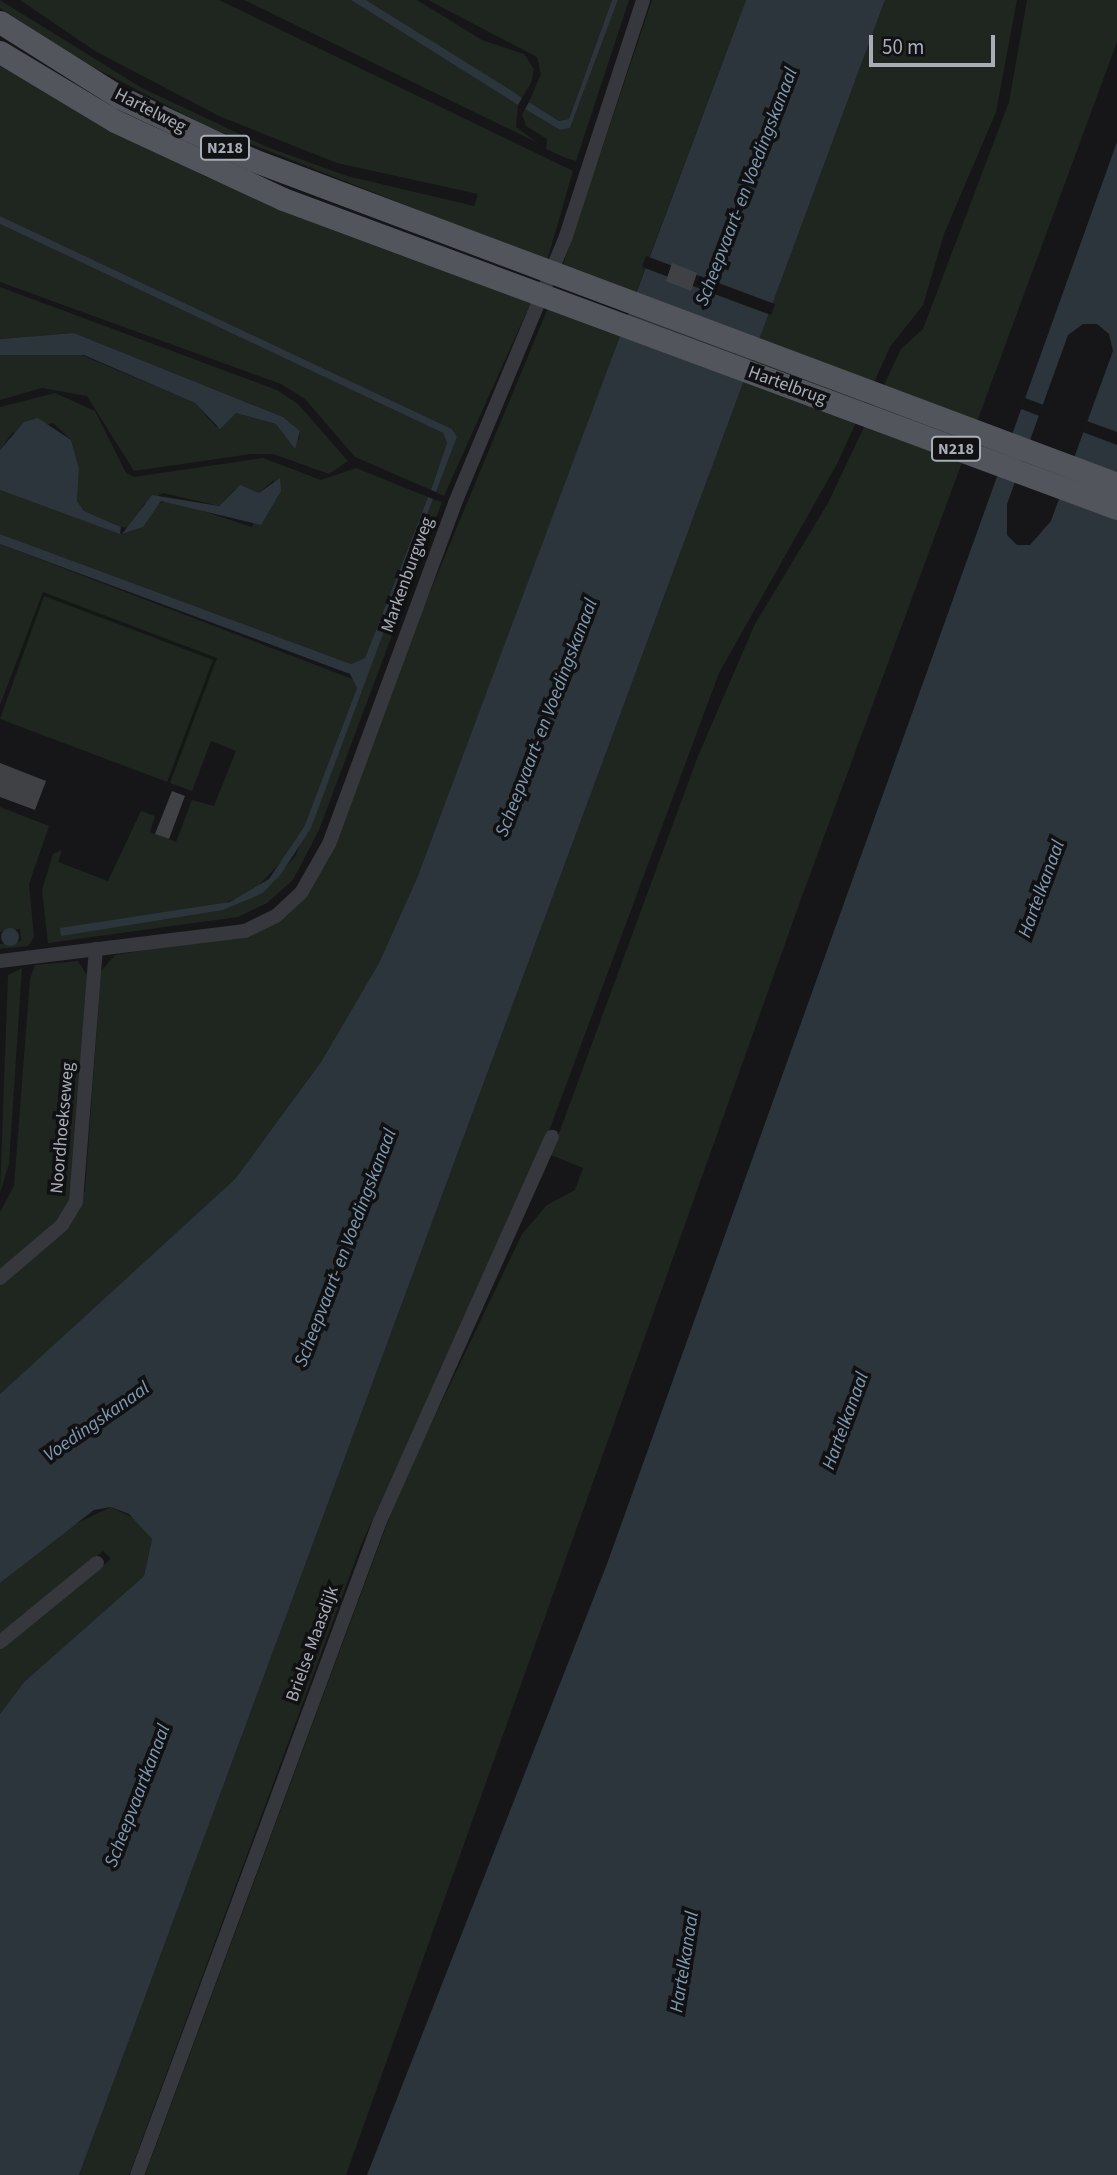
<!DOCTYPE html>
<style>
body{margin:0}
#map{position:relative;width:1117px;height:2175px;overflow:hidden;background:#161618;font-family:"Source Sans 3",sans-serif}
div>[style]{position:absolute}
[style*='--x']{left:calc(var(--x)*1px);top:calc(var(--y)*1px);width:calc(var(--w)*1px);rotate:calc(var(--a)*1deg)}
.green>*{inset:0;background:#1e261f}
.water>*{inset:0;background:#2c353c}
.round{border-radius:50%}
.pier>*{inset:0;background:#161618}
.building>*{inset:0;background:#404145}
.street>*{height:14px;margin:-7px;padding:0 7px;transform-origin:7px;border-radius:7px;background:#37383d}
.primary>*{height:23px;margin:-11.5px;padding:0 11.5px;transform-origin:11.5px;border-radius:11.5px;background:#53555c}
span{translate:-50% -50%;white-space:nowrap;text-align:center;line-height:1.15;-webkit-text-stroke:7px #111113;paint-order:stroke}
.shield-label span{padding:2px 5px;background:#111113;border:2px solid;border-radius:5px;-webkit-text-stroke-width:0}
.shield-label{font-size:16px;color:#a8adb8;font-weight:700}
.street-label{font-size:18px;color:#a8adb8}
.water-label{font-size:19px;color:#7f9bb3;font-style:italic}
.scale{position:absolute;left:869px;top:35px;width:126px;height:32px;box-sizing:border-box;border:4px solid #a8adb8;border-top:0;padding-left:9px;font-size:21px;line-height:24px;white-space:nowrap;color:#a8adb8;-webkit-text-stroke:5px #111113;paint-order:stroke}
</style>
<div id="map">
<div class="green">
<div style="clip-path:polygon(0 0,142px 88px,267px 147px,347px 176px,474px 206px,478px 194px,337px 163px,219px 116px,95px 51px,20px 0,219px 0,573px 171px,547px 261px,208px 127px,76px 58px,0 8px)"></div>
<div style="clip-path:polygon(244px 0,351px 0,518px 105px,516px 127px,538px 143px)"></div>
<div style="clip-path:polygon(366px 0,417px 0,482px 40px,524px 54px,534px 69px,531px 83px,522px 98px)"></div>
<div style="clip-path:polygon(428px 0,612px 0,569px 119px,559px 121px,529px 102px,541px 74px,537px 57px)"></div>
<div style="clip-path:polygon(618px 0,629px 0,576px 161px,566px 158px,546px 149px,547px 139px,526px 126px,522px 114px,525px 109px,560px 130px,570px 128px)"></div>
<div style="clip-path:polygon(652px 0,746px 0,635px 295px,562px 268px)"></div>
<div style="clip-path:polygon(885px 0,1017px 0,996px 112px,944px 234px,923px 305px,890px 347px,838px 462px,719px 673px,542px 1150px,361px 1545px,129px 2175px,79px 2175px)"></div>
<div style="clip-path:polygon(1027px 0,1117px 0,1117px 42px,801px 899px,346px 2175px,145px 2175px,400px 1489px,522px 1234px,547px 1205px,575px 1190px,583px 1168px,551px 1155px,698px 756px,755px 624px,828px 503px,901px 349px,923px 329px,1009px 102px)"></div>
<div style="clip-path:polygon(0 66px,206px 177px,531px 302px,444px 496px,436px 492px,457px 437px,452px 429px,0 216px)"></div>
<div style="clip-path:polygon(0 224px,443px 433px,447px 443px,431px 490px,355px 457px,305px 399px,281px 384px,0 282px)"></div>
<div style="clip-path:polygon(0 287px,277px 390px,298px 404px,348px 461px,329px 474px,273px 454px,251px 454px,134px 471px,87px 396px,42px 388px,0 400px,0 355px,72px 351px,195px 403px,216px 427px,236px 413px,276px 424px,299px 440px,300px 431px,283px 417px,74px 333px,0 339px)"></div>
<div style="clip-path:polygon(548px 308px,621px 335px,417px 878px,379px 963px,321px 1062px,235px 1179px,0 1394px,0 1284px,79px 1209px,85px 1190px,101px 971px,115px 955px,213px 939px,302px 900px)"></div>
<div style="clip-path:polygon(55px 393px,95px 411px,126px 473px,134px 477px,263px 458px,321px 480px,356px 468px,428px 497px,365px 658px,351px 664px,0 534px,0 490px,122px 534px,143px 527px,153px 506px,169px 500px,252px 527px,275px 479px,259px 493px,235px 489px,219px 506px,163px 493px,144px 504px,128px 528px,121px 527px,84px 511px,77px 501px,79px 468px,71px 440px,53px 423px,12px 433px,0 450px,0 407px)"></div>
<div style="clip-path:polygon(433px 499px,442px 502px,319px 830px,293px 880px,267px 903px,238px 917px,48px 943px,42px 890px,53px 854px,62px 850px,58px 862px,108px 881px,141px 811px,155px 816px,150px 832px,176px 842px,192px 800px,214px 806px,236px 751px,211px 741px,192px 791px,170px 783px,217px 658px,43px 592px,0 705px,0 544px,355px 680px,357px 688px,304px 827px,288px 855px,250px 894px,182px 918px,263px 893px,296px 855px)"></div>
<div style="clip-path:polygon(44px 596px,213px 660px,167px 782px,0 719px)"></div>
<div style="clip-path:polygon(0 807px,49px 826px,29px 884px,34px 937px,28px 946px,0 949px,0 944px,21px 941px,20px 929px,0 932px)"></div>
<div style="clip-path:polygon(78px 961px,88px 977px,73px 1196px,62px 1217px,0 1271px,0 1212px,14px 1186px,30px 979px,35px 965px)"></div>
<div style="clip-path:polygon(22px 968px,9px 1164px,0 1193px,8px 975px)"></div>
<div style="clip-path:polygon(111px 1507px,145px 1524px,152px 1539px,144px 1576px,24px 1682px,0 1714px,0 1649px,111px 1559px,103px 1551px,0 1633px,0 1583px,69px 1527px)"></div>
</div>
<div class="water">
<div style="clip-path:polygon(351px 0,366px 0,512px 91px,522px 98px,518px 105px)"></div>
<div style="clip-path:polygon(612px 0,618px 0,570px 128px,560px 130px,525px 109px,529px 102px,559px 121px,569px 119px)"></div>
<div style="clip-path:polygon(746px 0,885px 0,79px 2175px,0 2175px,0 1714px,24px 1682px,144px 1576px,152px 1539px,129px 1514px,111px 1507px,94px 1510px,0 1583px,0 1394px,235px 1179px,321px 1062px,379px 963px,417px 878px)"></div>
<div style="clip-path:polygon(evenodd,1117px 142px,1117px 2175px,367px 2175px,607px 1564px,1117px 142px,1083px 324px,1097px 324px,1109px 334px,1113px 351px,1051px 521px,1030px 545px,1017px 545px,1007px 535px,1007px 504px,1068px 335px,1083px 324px)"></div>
<div style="clip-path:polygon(0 216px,452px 429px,457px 437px,436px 492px,431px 490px,447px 443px,443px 433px,0 224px)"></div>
<div style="clip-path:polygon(74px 333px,283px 417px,300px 431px,295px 449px,276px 424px,236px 413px,220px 429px,195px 403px,84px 355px,0 355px,0 339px)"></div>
<div style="clip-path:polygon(38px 418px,71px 440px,79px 468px,77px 501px,84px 511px,121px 527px,120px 534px,0 490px,0 450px,24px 422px)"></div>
<div style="clip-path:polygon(280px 478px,281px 491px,261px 525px,161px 501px,143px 527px,122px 534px,152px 495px,219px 506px,240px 485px,259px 493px)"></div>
<div style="clip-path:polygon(428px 497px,433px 499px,311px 828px,281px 874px,263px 893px,223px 910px,61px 936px,60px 928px,230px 902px,269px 879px,304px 827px,357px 688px,350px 674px,0 544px,0 534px,351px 664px,365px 658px)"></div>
<div class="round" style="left:1px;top:928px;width:18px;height:18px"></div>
</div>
<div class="pier">
<div style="clip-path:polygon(646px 256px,775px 304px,771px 315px,642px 267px)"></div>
<div style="clip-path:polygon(1020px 396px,1046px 406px,1042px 417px,1016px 407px)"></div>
<div style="clip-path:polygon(1084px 420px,1117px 432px,1117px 445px,1080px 431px)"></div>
</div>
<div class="building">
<div style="clip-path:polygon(672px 263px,697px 273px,691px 291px,666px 281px)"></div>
<div style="clip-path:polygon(0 763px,46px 781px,35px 810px,0 797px)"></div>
<div style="clip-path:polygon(172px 791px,185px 796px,169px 839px,155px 834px)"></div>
</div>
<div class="street">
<div style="--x:0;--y:961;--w:247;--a:-7"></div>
<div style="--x:245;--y:931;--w:34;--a:-26"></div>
<div style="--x:276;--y:916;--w:34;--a:-43"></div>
<div style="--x:301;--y:893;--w:56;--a:-60.3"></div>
<div style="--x:329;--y:844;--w:364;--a:-69.7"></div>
<div style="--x:455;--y:503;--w:289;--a:-67.4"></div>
<div style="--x:566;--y:236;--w:248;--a:-71.9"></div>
<div style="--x:0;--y:1278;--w:82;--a:-40.5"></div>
<div style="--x:62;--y:1225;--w:27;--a:-59"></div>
<div style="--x:76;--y:1202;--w:254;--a:-85.5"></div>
<div style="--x:0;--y:1642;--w:125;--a:-39.2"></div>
<div style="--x:137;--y:2175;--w:698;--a:-69.62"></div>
<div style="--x:380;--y:1521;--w:421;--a:-65.9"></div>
</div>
<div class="primary">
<div style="--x:0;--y:22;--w:141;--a:32.2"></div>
<div style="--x:119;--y:97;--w:148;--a:25.2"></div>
<div style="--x:253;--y:160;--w:923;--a:20.56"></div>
<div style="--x:0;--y:52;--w:134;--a:31"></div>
<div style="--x:115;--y:121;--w:185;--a:24.9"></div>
<div style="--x:283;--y:199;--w:889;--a:20.33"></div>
</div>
<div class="shield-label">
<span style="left:225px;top:148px">N218</span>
<span style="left:956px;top:449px">N218</span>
</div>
<div class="street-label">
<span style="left:150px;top:111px;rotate:27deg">Hartelweg</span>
<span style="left:787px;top:386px;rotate:20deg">Hartelbrug</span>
<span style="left:408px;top:575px;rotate:-70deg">Markenburgweg</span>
<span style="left:63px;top:1128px;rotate:-85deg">Noordhoekseweg</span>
<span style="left:313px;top:1644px;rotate:-70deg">Brielse Maasdijk</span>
</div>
<div class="water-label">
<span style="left:747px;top:187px;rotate:-69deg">Scheepvaart- en Voedingskanaal</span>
<span style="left:547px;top:718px;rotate:-69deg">Scheepvaart- en Voedingskanaal</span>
<span style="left:1042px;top:889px;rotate:-70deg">Hartelkanaal</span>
<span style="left:346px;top:1248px;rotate:-69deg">Scheepvaart- en Voedingskanaal</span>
<span style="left:846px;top:1421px;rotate:-70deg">Hartelkanaal</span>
<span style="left:97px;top:1422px;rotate:-35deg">Voedingskanaal</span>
<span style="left:138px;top:1796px;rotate:-69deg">Scheepvaartkanaal</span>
<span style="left:685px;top:1962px;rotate:-81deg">Hartelkanaal</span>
</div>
<div class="scale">50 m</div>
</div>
